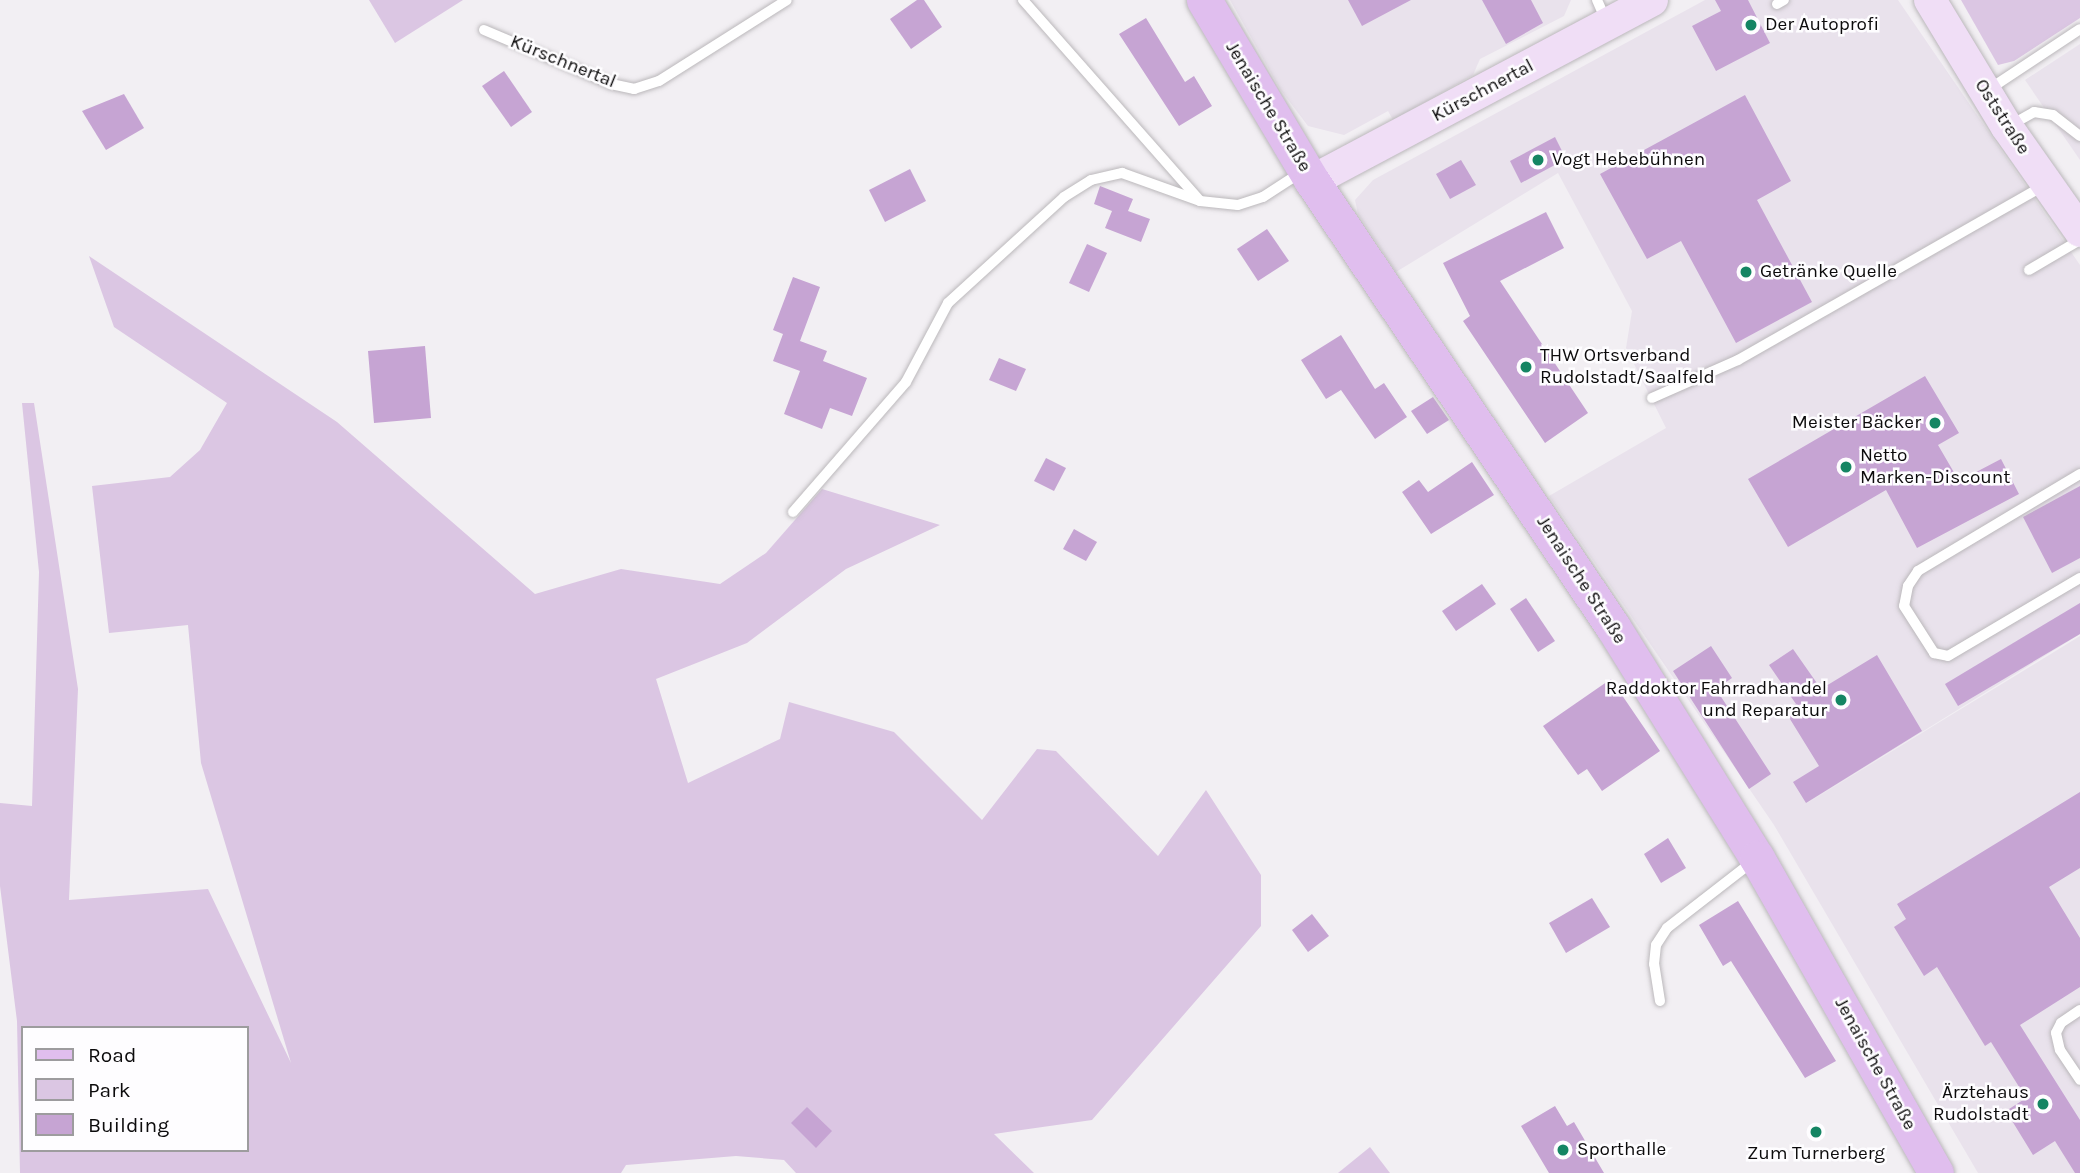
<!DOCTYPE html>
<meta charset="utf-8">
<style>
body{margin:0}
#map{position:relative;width:2080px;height:1173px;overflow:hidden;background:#f2eff3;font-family:Karla,sans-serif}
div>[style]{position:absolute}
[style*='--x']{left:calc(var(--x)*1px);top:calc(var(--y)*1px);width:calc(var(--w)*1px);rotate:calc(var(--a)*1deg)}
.built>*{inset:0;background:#e9e2ec}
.green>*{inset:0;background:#dbc6e3}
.building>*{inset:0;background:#c6a4d3}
.roads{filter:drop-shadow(0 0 2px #bbb8bb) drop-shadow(0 0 2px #bbb8bb)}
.lane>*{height:10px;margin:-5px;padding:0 5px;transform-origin:5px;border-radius:5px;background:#fff}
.secondary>*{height:32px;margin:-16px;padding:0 16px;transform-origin:16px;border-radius:16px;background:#f0def6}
.primary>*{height:35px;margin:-17.5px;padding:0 17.5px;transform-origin:17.5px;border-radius:17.5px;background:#e0beee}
.dots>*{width:19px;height:19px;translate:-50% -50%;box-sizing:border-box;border:4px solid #fefdff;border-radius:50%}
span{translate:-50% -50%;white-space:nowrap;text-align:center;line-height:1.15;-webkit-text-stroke:5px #fefdff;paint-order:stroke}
.poi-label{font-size:19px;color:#0c0b0c}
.left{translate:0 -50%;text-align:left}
.right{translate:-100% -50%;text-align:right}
.street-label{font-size:19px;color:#0c0b0c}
.legend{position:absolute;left:21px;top:1026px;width:228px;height:126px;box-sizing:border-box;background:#fefdff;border:2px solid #9d9c9e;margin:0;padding:9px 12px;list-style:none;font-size:21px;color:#0c0b0c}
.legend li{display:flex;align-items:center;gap:14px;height:35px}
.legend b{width:35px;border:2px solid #9d9c9e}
</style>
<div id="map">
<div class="built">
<div style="clip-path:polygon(1230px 0,1571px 0,1564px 16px,1480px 59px,1473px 75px,1393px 120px,1388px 111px,1344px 135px,1308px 126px,1280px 89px)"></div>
<div style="clip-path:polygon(1705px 0,1898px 0,2080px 265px,2080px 634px,1796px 810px,2080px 636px,2080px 1173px,1978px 1173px,1774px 825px,1549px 496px,1666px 428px,1626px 348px,1632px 311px,1558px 173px,1396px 272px,1358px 214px,1355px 200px,1373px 180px)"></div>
<div style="clip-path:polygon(2080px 44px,2080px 160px,2025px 80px)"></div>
</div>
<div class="green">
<div style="clip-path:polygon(369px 0,463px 0,395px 43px)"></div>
<div style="clip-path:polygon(1961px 0,2080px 0,2080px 18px,2014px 61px,1998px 65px)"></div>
<div style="clip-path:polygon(evenodd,89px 256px,337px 422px,535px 594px,621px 569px,720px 584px,766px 553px,822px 489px,940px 525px,846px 569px,747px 643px,656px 679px,688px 783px,780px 739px,789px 702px,894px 732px,982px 820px,1037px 749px,1056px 751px,1158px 856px,1206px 790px,1261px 875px,1261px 926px,1092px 1120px,994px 1134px,1034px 1173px,796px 1173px,784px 1160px,736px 1156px,626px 1165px,621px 1173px,20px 1173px,17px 1021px,0 886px,0 803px,32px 806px,39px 572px,22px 403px,34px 403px,78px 689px,69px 900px,208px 889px,291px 1063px,201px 763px,188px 625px,109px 633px,92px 486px,170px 477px,200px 450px,227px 403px,114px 327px,89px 256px,23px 1028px,247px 1028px,247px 1150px,23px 1150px,23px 1028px)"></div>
<div style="clip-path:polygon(1370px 1147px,1390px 1173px,1338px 1173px)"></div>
</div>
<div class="building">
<div style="clip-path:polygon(917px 0,924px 0,942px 27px,911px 49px,890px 19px)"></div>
<div style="clip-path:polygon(1348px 0,1411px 0,1362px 26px)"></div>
<div style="clip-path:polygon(1482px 0,1531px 0,1543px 23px,1506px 44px)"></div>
<div style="clip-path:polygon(1715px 0,1748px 0,1770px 43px,1716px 71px,1692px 26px,1721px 11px)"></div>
<div style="clip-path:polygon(1146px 18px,1185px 82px,1194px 76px,1212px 106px,1179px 126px,1119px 34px)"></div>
<div style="clip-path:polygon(504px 71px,532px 112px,511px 127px,482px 86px)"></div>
<div style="clip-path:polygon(124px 94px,144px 128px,106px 150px,82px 111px)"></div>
<div style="clip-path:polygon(1745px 95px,1791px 181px,1757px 200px,1812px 302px,1736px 343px,1681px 241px,1647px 259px,1600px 174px)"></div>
<div style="clip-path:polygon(1555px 137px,1566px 159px,1521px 183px,1510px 161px)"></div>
<div style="clip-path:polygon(1461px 160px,1476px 185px,1450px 199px,1436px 174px)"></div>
<div style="clip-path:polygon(910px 169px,926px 201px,885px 222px,869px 190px)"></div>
<div style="clip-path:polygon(1100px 186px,1133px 199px,1128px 211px,1150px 219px,1141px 242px,1105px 228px,1112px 211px,1094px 204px)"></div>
<div style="clip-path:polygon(1546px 212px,1564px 248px,1500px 281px,1588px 413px,1545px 443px,1463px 321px,1470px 316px,1443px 263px)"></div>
<div style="clip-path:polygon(1267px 229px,1289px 261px,1258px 281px,1237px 249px)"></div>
<div style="clip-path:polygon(1087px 244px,1107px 253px,1089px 292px,1069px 283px)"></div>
<div style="clip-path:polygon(793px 277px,820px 287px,800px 341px,827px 351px,823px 361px,867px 378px,852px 416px,830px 408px,822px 429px,784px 414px,800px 371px,773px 361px,783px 334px,773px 330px)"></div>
<div style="clip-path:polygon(1341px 335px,1375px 389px,1384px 383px,1407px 417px,1375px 439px,1341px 390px,1326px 399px,1301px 360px)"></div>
<div style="clip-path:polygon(425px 346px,431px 418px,374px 423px,368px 351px)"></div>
<div style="clip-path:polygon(999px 358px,1026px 369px,1016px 391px,989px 380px)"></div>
<div style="clip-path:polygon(1925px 376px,1959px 433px,1938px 445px,1959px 481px,2001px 459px,2019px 494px,1917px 548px,1886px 490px,1788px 547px,1748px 479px)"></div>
<div style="clip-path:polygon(1433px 397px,1449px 420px,1427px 434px,1411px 411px)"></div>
<div style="clip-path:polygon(1046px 458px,1066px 468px,1054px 491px,1034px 481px)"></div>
<div style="clip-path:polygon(1472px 462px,1494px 495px,1431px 534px,1402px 492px,1419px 480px,1428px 492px)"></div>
<div style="clip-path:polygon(2080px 486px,2080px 558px,2052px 573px,2023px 517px)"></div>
<div style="clip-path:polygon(1074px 529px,1097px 542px,1086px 561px,1063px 549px)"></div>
<div style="clip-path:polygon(1482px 584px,1496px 604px,1456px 631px,1442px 611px)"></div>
<div style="clip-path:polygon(1526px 598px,1555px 641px,1538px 652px,1510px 609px)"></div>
<div style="clip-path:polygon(2080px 603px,2080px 634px,1958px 706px,1945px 684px)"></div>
<div style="clip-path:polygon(1711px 646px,1732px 678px,1716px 689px,1771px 774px,1749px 789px,1673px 671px)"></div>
<div style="clip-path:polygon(1793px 649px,1821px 689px,1877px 655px,1922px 731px,1806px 803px,1793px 782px,1819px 766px,1785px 711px,1796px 704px,1769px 665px)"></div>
<div style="clip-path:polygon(1611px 679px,1660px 751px,1602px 791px,1587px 769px,1578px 775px,1543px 726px)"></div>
<div style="clip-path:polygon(2080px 792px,2080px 868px,2049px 887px,2080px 938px,2080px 987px,2020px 1025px,2080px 1120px,2080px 1173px,2075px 1173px,2055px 1141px,2033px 1155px,2006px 1111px,2026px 1098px,1991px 1042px,1985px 1046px,1937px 967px,1924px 976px,1894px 927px,1906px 919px,1897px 904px)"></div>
<div style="clip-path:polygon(1668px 838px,1686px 868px,1661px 883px,1644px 854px)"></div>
<div style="clip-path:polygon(1592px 898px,1610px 927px,1566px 953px,1549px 923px)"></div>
<div style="clip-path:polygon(1738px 901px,1836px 1061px,1805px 1078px,1731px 961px,1723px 966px,1699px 925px)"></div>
<div style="clip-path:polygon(1312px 914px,1329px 936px,1308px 952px,1292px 930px)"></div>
<div style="clip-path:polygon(1555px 1106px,1567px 1126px,1574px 1122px,1604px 1173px,1549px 1173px,1521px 1126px)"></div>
<div style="clip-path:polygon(807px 1107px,832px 1131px,816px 1148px,791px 1123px)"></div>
</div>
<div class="roads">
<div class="lane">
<div style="--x:1023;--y:0;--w:268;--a:48.6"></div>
<div style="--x:1200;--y:201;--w:38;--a:6"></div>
<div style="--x:1238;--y:205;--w:26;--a:-18"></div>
<div style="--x:1263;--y:197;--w:44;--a:-33"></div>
<div style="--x:1597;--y:0;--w:22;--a:66"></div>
<div style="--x:1777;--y:4;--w:8;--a:-30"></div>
<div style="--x:484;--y:30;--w:138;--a:23"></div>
<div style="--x:611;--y:84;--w:24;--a:12"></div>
<div style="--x:634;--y:89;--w:26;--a:-18"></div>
<div style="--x:659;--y:81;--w:151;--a:-32.3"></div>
<div style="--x:1988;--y:90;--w:110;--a:-33.5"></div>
<div style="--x:2009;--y:126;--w:29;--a:-29"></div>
<div style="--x:2034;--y:112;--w:19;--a:9"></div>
<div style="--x:2053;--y:115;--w:34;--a:38"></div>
<div style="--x:2029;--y:270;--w:59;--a:-30.5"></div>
<div style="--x:1652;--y:398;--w:94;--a:-23.8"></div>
<div style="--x:1738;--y:360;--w:351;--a:-29.7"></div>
<div style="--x:2080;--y:474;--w:189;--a:149.1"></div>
<div style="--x:1918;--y:571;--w:18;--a:124"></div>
<div style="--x:1908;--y:586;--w:20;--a:101"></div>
<div style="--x:1904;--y:606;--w:56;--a:57.4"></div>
<div style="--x:1934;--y:653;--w:14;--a:12"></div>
<div style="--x:1948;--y:656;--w:153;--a:-30.6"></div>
<div style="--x:793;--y:512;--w:172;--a:-49"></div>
<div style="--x:906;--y:382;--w:89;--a:-62"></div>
<div style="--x:948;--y:303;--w:157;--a:-42.4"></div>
<div style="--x:1064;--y:197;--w:32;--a:-32"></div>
<div style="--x:1091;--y:180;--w:32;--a:-13"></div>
<div style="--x:1122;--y:173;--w:83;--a:19.7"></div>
<div style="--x:1660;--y:1001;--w:37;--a:-99"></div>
<div style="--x:1654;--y:964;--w:19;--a:-84"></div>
<div style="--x:1656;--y:945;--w:20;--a:-57"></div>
<div style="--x:1667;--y:928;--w:108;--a:-37.8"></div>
<div style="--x:2080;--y:1010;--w:23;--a:146"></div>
<div style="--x:2061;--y:1023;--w:11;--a:117"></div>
<div style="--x:2056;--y:1033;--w:17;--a:77"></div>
<div style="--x:2060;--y:1050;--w:36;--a:56"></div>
</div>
<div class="secondary">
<div style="--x:1930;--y:0;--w:149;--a:58.8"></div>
<div style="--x:2007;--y:127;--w:127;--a:54.9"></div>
<div style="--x:1312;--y:181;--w:385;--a:-28"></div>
</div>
<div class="primary">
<div style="--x:1204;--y:0;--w:211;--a:59.2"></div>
<div style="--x:1312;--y:181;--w:538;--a:55.99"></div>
<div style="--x:1613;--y:627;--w:272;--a:58.1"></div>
<div style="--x:1757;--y:858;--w:362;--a:60.4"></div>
</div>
</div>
<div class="dots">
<div style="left:1751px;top:25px;background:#158563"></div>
<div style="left:1538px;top:160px;background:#158563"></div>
<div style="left:1746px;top:272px;background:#158563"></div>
<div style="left:1526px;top:367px;background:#158563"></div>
<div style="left:1935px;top:423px;background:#158563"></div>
<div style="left:1846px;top:467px;background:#158563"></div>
<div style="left:1841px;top:700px;background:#158563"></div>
<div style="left:2043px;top:1104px;background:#158563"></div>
<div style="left:1816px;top:1132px;background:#158563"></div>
<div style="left:1563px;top:1150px;background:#158563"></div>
</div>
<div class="poi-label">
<span class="left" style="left:1765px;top:25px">Der Autoprofi</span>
<span class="left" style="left:1552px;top:160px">Vogt Hebebühnen</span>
<span class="left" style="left:1760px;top:272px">Getränke Quelle</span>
<span class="left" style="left:1540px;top:367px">THW Ortsverband<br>Rudolstadt/Saalfeld</span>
<span class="right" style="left:1921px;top:423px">Meister Bäcker</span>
<span class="left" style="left:1860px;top:467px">Netto<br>Marken-Discount</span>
<span class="right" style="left:1827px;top:700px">Raddoktor Fahrradhandel<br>und Reparatur</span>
<span class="right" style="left:2029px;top:1104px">Ärztehaus<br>Rudolstadt</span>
<span class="left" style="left:1577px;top:1150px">Sporthalle</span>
<span style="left:1816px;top:1154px">Zum Turnerberg</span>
</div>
<div class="street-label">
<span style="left:563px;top:62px;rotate:22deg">Kürschnertal</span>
<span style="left:1483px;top:91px;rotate:-28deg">Kürschnertal</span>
<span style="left:1268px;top:107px;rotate:59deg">Jenaische Straße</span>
<span style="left:2002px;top:117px;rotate:57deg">Oststraße</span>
<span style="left:1581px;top:580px;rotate:57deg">Jenaische Straße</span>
<span style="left:1875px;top:1064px;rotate:61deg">Jenaische Straße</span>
</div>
<ul class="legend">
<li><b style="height:9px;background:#e0beee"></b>Road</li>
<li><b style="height:19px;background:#dbc6e3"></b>Park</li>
<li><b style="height:19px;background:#c6a4d3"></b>Building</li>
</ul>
</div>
